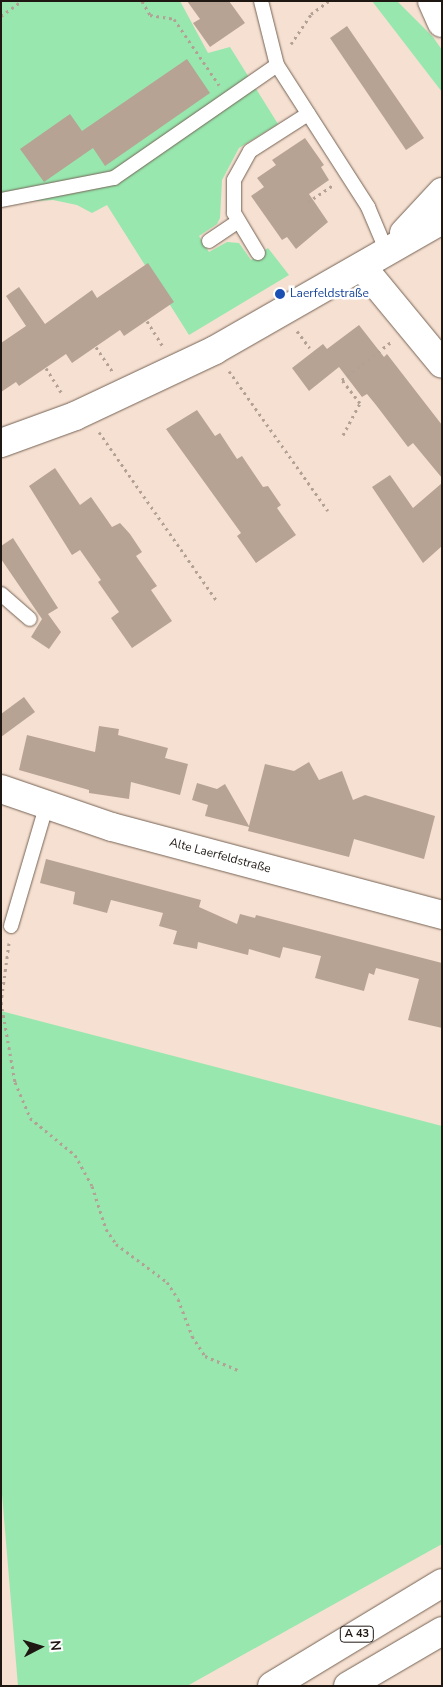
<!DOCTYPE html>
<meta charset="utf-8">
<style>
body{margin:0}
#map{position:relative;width:443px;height:1687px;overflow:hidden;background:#f6e0d1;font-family:"Nunito Sans",sans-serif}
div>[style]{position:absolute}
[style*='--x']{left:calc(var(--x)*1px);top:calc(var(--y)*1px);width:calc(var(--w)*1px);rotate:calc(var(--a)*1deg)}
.green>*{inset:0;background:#97e7ae}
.building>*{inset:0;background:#b7a394}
.path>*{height:3px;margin-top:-1.5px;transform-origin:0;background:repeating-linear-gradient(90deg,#b3a195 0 2.5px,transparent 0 6.5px)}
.roads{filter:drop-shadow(0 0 1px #756355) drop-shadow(0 0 1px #756355)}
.lane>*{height:14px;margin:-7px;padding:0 7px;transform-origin:7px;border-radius:7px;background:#fff}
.street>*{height:28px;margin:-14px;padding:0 14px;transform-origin:14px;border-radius:14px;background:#fff}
.highway>*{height:28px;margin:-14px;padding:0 14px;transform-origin:14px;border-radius:14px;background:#fff}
.dots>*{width:14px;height:14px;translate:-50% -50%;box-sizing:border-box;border:2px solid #fff;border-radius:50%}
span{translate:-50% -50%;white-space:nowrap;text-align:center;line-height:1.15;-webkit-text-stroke:5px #fff;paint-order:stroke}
.shield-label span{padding:1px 4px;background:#fff;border:1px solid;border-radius:4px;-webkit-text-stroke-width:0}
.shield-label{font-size:11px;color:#1f1712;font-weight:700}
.transit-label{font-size:12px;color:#164399}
.left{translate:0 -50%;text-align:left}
.street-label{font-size:12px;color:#1f1712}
.frame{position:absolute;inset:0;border:2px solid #1f1712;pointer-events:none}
.north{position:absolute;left:15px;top:1622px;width:50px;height:50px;-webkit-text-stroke:4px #fff;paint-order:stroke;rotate:85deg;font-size:14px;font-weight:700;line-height:20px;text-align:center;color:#1f1712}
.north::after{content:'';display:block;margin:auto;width:18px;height:22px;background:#1f1712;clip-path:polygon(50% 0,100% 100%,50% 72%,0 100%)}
</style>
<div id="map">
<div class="green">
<div style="clip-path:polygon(1px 1px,180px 1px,208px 53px,230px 47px,278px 124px,239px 148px,222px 180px,220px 218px,217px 224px,199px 236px,209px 252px,227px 242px,239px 243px,251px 260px,268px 248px,289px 275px,189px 335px,107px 205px,92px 213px,77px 205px,53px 200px,1px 203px)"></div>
<div style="clip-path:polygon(372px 1px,397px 1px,433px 37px,442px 50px,442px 92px)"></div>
<div style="clip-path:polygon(1px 1011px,442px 1126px,442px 1544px,187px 1686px,18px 1686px,1px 1482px)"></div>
</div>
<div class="building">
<div style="clip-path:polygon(187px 1px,229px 1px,245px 23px,210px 47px,193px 23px,200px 19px)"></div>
<div style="clip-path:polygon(347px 26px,424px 138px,406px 150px,330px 38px)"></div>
<div style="clip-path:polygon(187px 59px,210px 93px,105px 166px,93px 148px,44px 182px,20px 149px,70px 114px,82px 131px)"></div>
<div style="clip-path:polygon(305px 138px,324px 165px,321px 167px,329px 180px,309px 194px,328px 222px,296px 249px,287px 237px,282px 240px,251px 196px,264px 187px,257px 178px,276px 165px,272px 160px)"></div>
<div style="clip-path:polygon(148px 263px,174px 302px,124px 336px,120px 330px,72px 363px,66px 354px,19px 386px,16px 382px,1px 392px,1px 343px,26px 326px,6px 296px,19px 287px,45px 324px,92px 290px,97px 298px)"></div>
<div style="clip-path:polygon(359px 325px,384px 357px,387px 354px,442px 425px,442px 478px,413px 443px,408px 447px,376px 405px,367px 394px,362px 397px,339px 367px,309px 391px,292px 368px,323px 344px,327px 349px)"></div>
<div style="clip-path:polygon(197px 410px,215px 436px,220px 433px,237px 459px,242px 456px,263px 487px,268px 486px,281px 505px,277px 508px,296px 535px,256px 563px,237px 536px,241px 533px,166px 429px)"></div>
<div style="clip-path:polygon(55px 468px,80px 505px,91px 497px,112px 527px,120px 523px,130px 534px,142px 552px,136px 556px,157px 586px,151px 590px,172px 621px,132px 648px,111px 618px,119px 612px,98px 582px,101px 580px,80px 550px,72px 555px,29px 486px)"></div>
<div style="clip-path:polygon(390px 475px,413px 508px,442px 483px,442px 546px,423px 563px,372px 487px)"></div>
<div style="clip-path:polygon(13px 538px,58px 608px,48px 614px,61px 632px,49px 649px,31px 637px,42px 619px,1px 559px,1px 546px)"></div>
<div style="clip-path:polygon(24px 697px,35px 712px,1px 737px,1px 714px)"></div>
<div style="clip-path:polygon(99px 726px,119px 729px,118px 735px,168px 748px,165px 758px,188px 764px,180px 795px,131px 782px,129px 799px,89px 793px,89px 790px,19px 770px,27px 735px,95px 752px)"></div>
<div style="clip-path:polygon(309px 762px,319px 780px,342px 771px,353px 800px,365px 795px,435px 816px,424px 859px,354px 839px,349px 857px,248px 831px,249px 827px,205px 816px,208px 805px,192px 800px,197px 783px,217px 789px,225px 784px,249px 826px,265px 764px,294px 771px)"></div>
<div style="clip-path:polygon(46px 859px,201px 900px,199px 907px,237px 924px,240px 914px,255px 918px,256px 915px,442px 963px,442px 1028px,408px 1020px,419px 979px,376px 968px,374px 975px,369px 973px,364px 991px,315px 978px,321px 956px,283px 947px,280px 958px,249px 949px,248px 955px,198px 942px,197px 949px,173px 944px,177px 931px,159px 926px,163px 913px,111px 900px,107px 913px,73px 904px,75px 892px,40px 883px)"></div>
</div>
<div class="path">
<div style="--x:142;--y:1;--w:16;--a:60"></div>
<div style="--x:150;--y:15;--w:24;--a:9"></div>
<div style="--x:174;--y:19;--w:80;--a:55.7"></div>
<div style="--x:1;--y:16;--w:26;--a:-36"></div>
<div style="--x:291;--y:44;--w:36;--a:-56"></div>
<div style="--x:311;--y:14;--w:22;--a:-36"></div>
<div style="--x:308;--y:202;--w:29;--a:-34"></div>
<div style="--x:147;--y:321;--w:32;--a:58"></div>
<div style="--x:297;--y:331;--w:21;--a:53"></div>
<div style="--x:96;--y:347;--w:29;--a:56"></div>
<div style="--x:46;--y:368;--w:32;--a:58"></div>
<div style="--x:229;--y:371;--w:171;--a:54.7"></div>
<div style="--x:99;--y:432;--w:205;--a:55.1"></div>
<div style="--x:343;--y:435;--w:36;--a:-62"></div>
<div style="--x:360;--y:403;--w:29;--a:-128"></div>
<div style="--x:342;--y:380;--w:62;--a:-37.8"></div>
<div style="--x:9;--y:943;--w:60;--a:97.7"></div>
<div style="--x:1;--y:1002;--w:81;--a:80.1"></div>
<div style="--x:15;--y:1082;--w:39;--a:67"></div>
<div style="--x:30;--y:1118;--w:58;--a:39.4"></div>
<div style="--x:75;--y:1155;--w:35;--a:61"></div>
<div style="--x:92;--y:1186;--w:45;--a:72"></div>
<div style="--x:106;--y:1229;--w:18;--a:56"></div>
<div style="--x:116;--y:1244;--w:64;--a:36.7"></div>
<div style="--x:167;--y:1282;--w:20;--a:57"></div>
<div style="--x:178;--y:1299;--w:40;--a:69"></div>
<div style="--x:192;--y:1336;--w:24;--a:57"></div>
<div style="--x:205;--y:1356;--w:38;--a:23"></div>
</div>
<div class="roads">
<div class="lane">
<div style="--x:261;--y:1;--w:66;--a:76"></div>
<div style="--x:277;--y:65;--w:169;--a:57.3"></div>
<div style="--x:368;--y:207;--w:49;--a:67.1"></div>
<div style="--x:1;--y:200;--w:115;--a:-11"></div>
<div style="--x:114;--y:178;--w:198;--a:-34.7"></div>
<div style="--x:209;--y:241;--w:34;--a:-34"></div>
<div style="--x:258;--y:253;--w:47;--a:-121"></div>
<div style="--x:234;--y:213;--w:33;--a:-90"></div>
<div style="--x:234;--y:180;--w:33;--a:-61"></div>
<div style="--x:250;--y:151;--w:69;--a:-32.5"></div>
<div style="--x:1;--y:594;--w:38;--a:41"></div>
<div style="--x:11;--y:926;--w:124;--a:-73.6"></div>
</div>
<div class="street">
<div style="--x:432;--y:1;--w:24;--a:66"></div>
<div style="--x:404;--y:233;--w:56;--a:-47.2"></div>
<div style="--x:363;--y:268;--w:124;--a:50.5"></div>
<div style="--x:1;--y:443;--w:79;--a:-20"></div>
<div style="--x:75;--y:416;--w:155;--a:-25.2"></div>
<div style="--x:215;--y:350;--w:262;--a:-29.8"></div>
<div style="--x:1;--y:789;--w:117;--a:18.9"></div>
<div style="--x:112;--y:827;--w:342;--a:14.9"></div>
</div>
<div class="highway">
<div style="--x:272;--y:1686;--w:199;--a:-31.2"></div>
<div style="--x:348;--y:1686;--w:109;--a:-30.3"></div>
</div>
</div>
<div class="dots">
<div style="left:280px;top:294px;background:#1a4fb4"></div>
</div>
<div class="shield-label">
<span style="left:357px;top:1634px">A 43</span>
</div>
<div class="transit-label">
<span class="left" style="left:290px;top:294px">Laerfeldstraße</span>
</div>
<div class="street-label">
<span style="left:220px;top:856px;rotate:15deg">Alte Laerfeldstraße</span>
</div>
<div class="frame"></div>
<div class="north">N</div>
</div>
